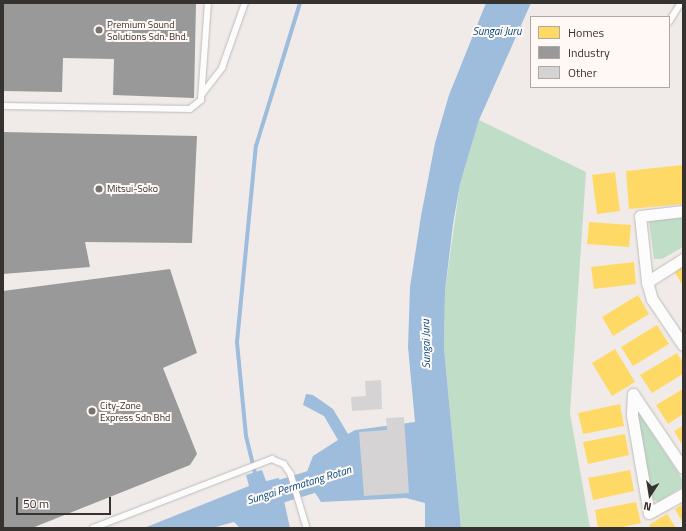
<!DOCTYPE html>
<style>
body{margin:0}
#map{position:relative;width:686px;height:531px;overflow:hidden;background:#f0ebe9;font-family:"Titillium Web",sans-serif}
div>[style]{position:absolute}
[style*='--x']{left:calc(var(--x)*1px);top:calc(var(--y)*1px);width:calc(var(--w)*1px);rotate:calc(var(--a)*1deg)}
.green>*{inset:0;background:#bfddc7}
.water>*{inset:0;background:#9ebddd}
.homes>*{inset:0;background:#ffd966}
.industry>*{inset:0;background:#999}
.stream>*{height:4px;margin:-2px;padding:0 2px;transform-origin:2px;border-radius:2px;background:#9ebddd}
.river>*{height:23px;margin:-11.5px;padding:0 11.5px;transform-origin:11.5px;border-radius:11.5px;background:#9ebddd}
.building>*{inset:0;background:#d5d3d3}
.roads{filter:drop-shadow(0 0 1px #bebbb9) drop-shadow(0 0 1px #bebbb9)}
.service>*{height:5.5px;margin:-2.75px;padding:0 2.75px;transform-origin:2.75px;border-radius:2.75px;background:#fdfcfc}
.minor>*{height:11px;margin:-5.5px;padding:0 5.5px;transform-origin:5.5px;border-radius:5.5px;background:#fdfcfc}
.dots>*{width:11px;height:11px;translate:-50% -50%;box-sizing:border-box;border:2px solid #fff8f4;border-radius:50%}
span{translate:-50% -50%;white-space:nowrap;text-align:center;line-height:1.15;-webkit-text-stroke:4px #fff8f4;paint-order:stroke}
.poi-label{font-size:10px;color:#353230}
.left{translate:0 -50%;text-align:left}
.water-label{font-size:11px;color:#004c85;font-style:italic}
.frame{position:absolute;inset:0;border:4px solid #353230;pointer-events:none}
.legend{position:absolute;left:530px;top:16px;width:140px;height:72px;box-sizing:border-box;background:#fff8f4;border:1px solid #aea9a6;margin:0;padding:5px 7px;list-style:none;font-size:12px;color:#353230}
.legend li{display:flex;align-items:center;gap:8px;height:20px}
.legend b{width:20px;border:1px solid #aea9a6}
.north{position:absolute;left:630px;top:475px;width:40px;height:40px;-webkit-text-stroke:3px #fff8f4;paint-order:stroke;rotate:192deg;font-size:11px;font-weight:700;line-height:16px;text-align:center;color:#353230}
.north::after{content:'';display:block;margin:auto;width:14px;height:18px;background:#353230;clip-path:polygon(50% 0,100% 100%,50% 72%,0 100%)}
.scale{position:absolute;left:16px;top:497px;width:95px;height:18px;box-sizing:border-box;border:2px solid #353230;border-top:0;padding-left:5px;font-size:12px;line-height:14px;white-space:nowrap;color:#353230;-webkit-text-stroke:3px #fff8f4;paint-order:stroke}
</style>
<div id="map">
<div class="green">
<div style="clip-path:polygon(479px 120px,586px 172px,570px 413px,590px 528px,461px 528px,444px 348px,445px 291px,460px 184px)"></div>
<div style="clip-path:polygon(683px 216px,683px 247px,662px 259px,654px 259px,649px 222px,652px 219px)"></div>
<div style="clip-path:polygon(637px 410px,683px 480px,682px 487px,658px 502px,652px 499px)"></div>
</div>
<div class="water">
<div style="clip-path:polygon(486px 3px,531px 3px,479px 120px,460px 184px,453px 224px,445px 291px,444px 348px,461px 528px,425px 528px,425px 503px,406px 498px,321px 502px,305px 477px,313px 456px,338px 440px,324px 416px,303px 405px,306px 394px,313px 395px,333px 409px,348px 434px,355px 430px,415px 422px,408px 347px,410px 287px,421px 216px,435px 143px,449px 95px)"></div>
<div style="clip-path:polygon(262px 470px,266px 481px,279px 478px,290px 528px,240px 528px,234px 522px,212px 528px,144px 528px,249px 486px,246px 475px)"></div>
</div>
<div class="homes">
<div style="clip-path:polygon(683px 165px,683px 204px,629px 209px,626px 171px)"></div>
<div style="clip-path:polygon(615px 172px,620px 211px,597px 214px,592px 175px)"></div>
<div style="clip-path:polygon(589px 222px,631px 225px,629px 247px,587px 244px)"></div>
<div style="clip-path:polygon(634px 262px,636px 284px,594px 289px,591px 267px)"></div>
<div style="clip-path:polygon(683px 264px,683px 286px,673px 269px)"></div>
<div style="clip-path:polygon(638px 295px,649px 314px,613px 336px,602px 317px)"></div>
<div style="clip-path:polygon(657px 325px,669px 344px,633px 366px,621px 347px)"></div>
<div style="clip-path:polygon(615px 349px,635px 382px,612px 396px,592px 363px)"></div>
<div style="clip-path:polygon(677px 353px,683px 363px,683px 374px,652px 393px,640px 375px)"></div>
<div style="clip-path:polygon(683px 389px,683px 414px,668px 424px,656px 405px)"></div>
<div style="clip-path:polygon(620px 404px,624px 426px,583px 434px,578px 413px)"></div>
<div style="clip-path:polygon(683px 426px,683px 446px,674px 431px)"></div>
<div style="clip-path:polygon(625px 434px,629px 455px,588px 464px,583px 442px)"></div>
<div style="clip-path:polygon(630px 470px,634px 491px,593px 500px,588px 478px)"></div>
<div style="clip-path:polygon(636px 502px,641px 523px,618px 528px,598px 528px,595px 510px)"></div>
<div style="clip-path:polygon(683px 504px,683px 523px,675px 509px)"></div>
<div style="clip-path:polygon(667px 514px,676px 528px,651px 528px,649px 525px)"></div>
</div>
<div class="industry">
<div style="clip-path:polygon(3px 3px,196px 3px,194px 98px,113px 95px,114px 59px,63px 58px,62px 92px,3px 91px)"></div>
<div style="clip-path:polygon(3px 132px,197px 136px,192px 243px,85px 242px,90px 267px,3px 274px)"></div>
<div style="clip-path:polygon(170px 269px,197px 353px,163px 368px,197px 454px,190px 465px,32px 528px,3px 528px,3px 291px)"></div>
</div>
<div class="stream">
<div style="--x:256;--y:477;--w:42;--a:-103.7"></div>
<div style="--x:246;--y:436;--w:94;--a:-95.5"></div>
<div style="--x:237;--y:342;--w:197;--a:-84.5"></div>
<div style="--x:256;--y:146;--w:150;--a:-72.9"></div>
</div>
<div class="river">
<div style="--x:251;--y:500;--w:91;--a:-17.2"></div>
</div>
<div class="building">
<div style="clip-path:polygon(381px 380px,382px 409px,352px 411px,351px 397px,366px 396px,365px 381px)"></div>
<div style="clip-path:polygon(404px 417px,409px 493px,364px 496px,359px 432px,387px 430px,386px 418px)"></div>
</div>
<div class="roads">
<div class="service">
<div style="--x:669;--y:22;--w:22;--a:-58"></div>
<div style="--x:202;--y:94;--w:33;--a:-52"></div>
<div style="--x:222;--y:68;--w:69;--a:-70.5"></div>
<div style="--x:3;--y:106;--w:187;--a:0.9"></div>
<div style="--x:190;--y:109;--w:14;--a:-39"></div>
<div style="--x:201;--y:100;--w:97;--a:-85.9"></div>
<div style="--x:93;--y:528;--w:192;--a:-21.1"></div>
<div style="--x:272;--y:459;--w:13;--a:23"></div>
<div style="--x:284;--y:464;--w:12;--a:55"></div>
<div style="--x:291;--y:474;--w:56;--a:73.5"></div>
</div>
<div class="minor">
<div style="--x:683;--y:211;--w:43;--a:173.4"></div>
<div style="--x:640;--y:216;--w:66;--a:83.9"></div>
<div style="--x:647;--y:282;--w:18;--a:74"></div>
<div style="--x:652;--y:299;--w:55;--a:56"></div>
<div style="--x:647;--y:282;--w:43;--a:-32.6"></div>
<div style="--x:633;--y:394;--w:21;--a:93"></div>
<div style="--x:632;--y:415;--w:99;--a:80.2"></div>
<div style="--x:649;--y:513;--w:39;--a:-29"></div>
<div style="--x:633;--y:394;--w:89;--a:56"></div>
</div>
</div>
<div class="dots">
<div style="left:99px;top:30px;background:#767371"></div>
<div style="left:99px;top:189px;background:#767371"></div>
<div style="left:92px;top:411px;background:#767371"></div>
</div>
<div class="poi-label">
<span class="left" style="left:107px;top:30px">Premium Sound<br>Solutions Sdn. Bhd.</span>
<span class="left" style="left:107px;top:189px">Mitsui-Soko</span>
<span class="left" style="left:100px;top:411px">City-Zone<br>Express Sdn Bhd</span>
</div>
<div class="water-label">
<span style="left:497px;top:31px">Sungai Juru</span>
<span style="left:426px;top:344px;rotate:-91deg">Sungai Juru</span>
<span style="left:299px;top:485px;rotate:-17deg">Sungai Permatang Rotan</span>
</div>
<div class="frame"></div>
<ul class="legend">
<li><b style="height:11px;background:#ffd966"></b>Homes</li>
<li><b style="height:11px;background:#999"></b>Industry</li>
<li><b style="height:11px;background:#d5d3d3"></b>Other</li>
</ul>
<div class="north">N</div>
<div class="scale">50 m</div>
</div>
